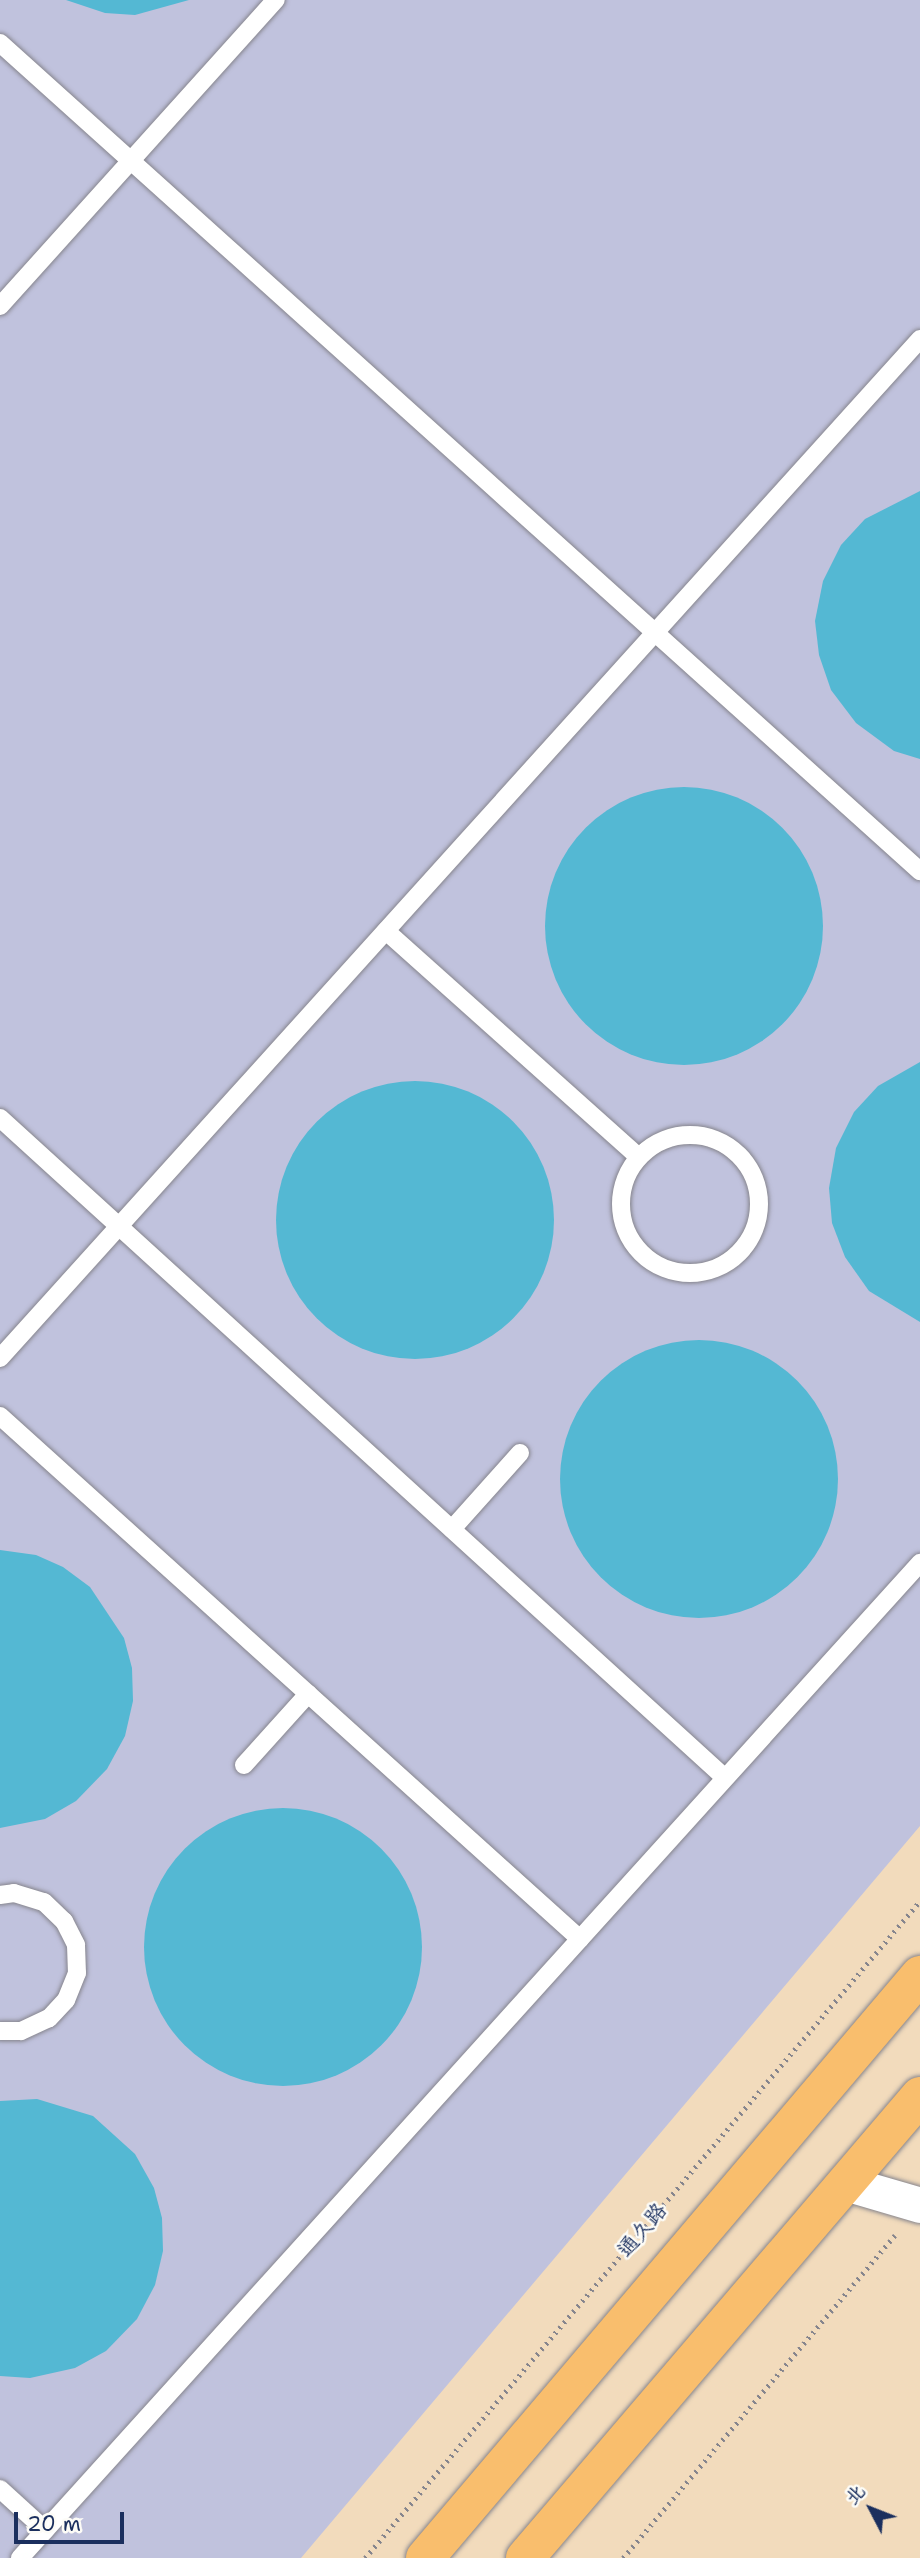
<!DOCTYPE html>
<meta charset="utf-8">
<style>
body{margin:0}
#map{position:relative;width:920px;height:2558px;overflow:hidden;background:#f2dbbc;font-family:"Shantell Sans","LXGW WenKai TC",sans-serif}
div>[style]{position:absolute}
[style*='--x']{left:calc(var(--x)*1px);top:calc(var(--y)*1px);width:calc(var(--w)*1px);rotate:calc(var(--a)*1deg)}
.industrial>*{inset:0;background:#c0c2dd}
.water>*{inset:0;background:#54b8d3}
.round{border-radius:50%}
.path>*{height:4.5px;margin-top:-2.25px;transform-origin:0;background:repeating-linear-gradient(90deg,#86858d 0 2px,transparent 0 7px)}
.roads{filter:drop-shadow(0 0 2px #86858d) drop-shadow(0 0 2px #86858d)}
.service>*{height:18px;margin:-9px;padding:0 9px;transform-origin:9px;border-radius:9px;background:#fff}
.service>.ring{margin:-9px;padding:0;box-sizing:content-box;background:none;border:18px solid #fff;border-radius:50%}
.minor>*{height:35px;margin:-17.5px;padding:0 17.5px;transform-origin:17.5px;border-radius:17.5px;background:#fff}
.primary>*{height:38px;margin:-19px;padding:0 19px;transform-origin:19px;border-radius:19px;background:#f9be6d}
span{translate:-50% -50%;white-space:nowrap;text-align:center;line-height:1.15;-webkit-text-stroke:5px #fdfcf7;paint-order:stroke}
.street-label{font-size:21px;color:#1b2f5e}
.north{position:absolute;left:836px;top:2474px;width:70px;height:70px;-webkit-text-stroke:5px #fdfcf7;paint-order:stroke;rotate:312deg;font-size:19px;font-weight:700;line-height:28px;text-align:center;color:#1b2f5e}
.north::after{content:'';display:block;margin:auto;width:24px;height:32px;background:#1b2f5e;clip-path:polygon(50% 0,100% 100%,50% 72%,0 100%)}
.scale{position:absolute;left:14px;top:2512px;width:110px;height:32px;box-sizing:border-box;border:4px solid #1b2f5e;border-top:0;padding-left:9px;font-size:21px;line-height:24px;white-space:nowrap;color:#1b2f5e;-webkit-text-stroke:5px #fdfcf7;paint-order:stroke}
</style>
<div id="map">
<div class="industrial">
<div style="clip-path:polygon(0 0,920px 0,920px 1826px,301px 2558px,0 2558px)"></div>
</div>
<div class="water">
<div style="clip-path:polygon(66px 0,189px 0,135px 15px,105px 13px)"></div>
<div style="clip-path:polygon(920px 491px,920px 759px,894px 751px,856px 723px,831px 690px,819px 655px,815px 621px,823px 581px,841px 545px,865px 519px)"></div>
<div class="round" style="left:545px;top:787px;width:278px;height:278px"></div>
<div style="clip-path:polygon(920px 1062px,920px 1322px,869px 1291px,845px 1257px,832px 1223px,829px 1188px,836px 1148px,854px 1112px,878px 1086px)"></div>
<div class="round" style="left:276px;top:1081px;width:278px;height:278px"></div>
<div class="round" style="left:560px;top:1340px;width:278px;height:278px"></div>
<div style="clip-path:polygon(0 1550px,36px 1555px,63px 1567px,90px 1587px,124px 1638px,132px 1668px,133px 1701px,125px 1736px,107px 1769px,76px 1801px,45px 1819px,0 1828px)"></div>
<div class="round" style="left:144px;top:1808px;width:278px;height:278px"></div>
<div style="clip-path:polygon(37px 2099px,93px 2116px,135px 2154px,154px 2188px,162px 2218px,163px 2251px,155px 2285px,137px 2319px,106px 2351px,75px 2368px,30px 2378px,0 2376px,0 2101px)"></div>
</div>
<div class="path">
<div style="--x:365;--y:2558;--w:860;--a:-49.81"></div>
<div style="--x:623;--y:2558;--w:422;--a:-49.9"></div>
</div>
<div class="roads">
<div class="service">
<div style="--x:0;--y:43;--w:1238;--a:41.99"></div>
<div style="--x:0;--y:306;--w:412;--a:-48"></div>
<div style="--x:386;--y:931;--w:339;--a:41.8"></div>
<div style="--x:0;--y:1118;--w:980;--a:42.31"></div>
<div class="ring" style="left:621px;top:1135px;width:120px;height:120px"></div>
<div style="--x:0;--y:1358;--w:1373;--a:-47.92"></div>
<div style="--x:0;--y:1416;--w:781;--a:42.04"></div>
<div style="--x:452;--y:1529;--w:102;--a:-48.2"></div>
<div style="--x:244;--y:1765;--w:96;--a:-48"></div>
<div style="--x:0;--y:1895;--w:14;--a:-8"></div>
<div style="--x:14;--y:1893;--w:31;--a:17"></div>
<div style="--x:44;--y:1902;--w:28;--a:44"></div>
<div style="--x:64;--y:1921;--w:27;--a:63"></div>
<div style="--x:76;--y:1945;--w:28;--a:88"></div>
<div style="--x:77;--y:1973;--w:29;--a:112"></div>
<div style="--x:66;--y:2000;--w:25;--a:133"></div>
<div style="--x:49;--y:2018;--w:31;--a:155"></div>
<div style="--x:21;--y:2031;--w:21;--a:180"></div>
<div style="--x:0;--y:2489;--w:61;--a:42.3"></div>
<div style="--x:20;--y:2558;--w:1342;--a:-47.87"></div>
</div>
<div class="minor">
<div style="--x:845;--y:2183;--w:78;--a:16.3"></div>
</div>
<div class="primary">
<div style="--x:425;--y:2558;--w:765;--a:-49.67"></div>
<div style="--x:525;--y:2558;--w:608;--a:-49.47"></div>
</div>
</div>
<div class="street-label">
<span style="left:642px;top:2230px;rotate:-50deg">通久路</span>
</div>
<div class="north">北</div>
<div class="scale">20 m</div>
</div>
